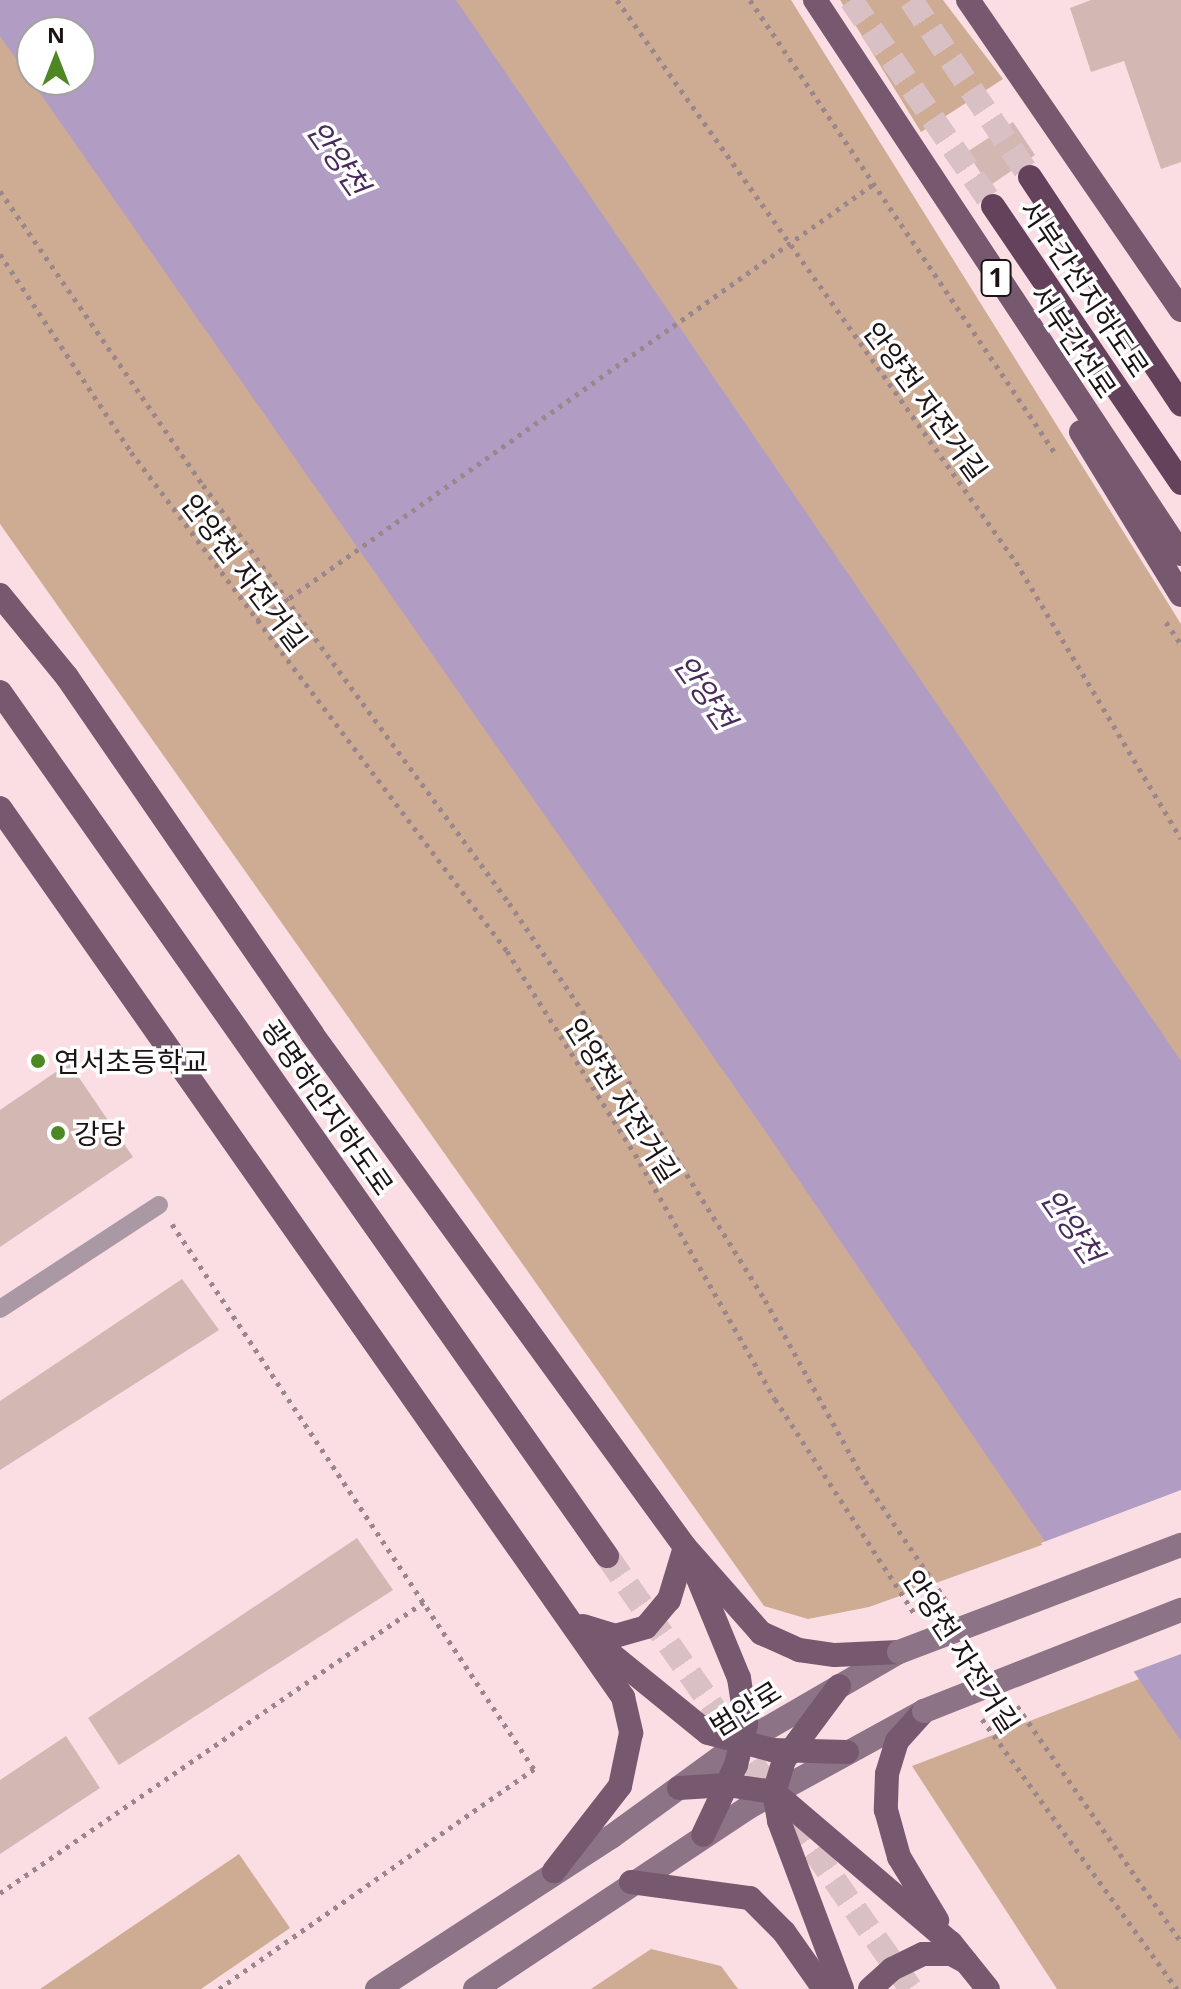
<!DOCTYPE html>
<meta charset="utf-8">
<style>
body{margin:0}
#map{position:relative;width:1181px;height:1989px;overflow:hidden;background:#fadee4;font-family:"Open Sans","Noto Sans KR",sans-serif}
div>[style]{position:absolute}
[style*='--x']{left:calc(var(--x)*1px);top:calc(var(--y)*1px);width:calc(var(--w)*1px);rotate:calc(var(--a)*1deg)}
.green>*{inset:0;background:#ceac94}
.water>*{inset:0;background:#b19cc3}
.pier>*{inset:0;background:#fadee4}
.building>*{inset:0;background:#d2b7b3}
.primary-tunnel>*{height:24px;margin-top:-12px;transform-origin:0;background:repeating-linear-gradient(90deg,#d9c0c5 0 24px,transparent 0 36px)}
.highway-tunnel>*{height:24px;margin-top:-12px;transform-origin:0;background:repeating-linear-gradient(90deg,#d9c0c5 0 24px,transparent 0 36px)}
.path>*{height:5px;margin-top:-2.5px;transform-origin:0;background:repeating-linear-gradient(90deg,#9b878b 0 4px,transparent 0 10px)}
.lane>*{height:18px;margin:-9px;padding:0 9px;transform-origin:9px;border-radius:9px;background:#aa99a5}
.secondary>*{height:24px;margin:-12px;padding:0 12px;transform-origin:12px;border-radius:12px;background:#8c7385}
.primary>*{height:24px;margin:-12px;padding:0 12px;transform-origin:12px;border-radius:12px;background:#77596f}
.highway>*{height:24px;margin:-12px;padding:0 12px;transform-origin:12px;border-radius:12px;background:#64425c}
.secondary-bridge>*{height:24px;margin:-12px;padding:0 12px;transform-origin:12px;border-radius:12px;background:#8c7385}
.dots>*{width:22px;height:22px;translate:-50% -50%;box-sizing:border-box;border:4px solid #fff;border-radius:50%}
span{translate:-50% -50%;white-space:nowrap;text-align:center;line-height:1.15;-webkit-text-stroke:7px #fff;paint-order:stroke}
.shield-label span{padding:2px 6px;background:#fff;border:2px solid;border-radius:6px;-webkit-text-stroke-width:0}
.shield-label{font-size:26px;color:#1c1315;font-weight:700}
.street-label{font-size:28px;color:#1c1315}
.poi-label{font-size:28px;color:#1c1315}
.left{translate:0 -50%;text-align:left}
.water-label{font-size:30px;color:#482a5c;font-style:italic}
.north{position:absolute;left:16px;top:16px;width:80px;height:80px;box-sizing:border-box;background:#fff;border:2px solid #a4a1a1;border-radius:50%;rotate:0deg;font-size:22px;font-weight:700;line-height:32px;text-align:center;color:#1c1315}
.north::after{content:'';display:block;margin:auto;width:28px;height:36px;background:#4d8824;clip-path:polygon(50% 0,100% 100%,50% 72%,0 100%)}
</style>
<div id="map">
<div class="green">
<div style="clip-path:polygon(evenodd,0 0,791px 0,1181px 624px,1181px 1495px,869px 1607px,808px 1619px,764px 1606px,0 524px,0 0,32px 32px,80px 32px,80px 80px,32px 80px,32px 32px)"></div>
<div style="clip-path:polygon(840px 0,943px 0,1003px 79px,921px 132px)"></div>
<div style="clip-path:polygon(1181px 1663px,1181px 1989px,1057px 1989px,912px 1766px)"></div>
<div style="clip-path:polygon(239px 1854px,290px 1928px,201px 1989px,40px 1989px)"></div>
<div style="clip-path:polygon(651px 1949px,721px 1966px,738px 1989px,591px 1989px)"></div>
</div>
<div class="water">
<div style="clip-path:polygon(evenodd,0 0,456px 0,1181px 1061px,1181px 1741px,766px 1132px,0 36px,0 0,32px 32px,80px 32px,80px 80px,32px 80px,32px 32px)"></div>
</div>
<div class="pier">
<div style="clip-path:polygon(1181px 1490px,1181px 1654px,1130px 1673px,1041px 1543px)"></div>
</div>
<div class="building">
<div style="clip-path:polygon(1091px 0,1181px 0,1181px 162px,1161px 169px,1124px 61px,1091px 72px,1070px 8px)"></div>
<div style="clip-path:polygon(1013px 122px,1035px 155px,989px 186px,967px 152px)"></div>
<div style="clip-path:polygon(69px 1063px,133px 1157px,0 1247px,0 1110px)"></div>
<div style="clip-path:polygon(182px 1279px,219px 1330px,0 1470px,0 1401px)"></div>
<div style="clip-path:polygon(357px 1538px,393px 1590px,119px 1765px,88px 1718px)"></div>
<div style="clip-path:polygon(66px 1736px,100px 1788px,0 1854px,0 1780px)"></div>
</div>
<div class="primary-tunnel">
<div style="--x:607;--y:1556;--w:529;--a:54.93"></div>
</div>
<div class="highway-tunnel">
<div style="--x:851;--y:0;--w:250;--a:55.4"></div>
<div style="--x:911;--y:0;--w:213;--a:56.1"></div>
</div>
<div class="path">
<div style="--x:617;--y:0;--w:689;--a:54.63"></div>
<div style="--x:1016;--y:562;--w:322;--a:59.2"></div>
<div style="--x:750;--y:0;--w:550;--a:56.05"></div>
<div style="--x:0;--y:191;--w:357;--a:55.4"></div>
<div style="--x:203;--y:485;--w:518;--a:53.79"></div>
<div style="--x:509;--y:903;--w:174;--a:55.8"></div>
<div style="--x:607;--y:1047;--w:298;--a:58"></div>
<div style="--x:765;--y:1300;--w:207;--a:61.1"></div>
<div style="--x:865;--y:1481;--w:150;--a:55.9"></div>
<div style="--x:0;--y:254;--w:237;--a:56.5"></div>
<div style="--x:131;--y:452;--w:625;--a:53"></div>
<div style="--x:507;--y:951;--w:240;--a:57.8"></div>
<div style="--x:635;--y:1154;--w:282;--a:60.3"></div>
<div style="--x:775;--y:1399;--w:259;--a:57"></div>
<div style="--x:257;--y:621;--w:757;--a:-35.33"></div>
<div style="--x:1166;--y:622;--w:27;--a:56"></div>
<div style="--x:172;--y:1224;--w:654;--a:56.41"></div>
<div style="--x:534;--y:1769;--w:384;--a:145.1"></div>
<div style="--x:1017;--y:1706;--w:287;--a:55.2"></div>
<div style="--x:982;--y:1719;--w:333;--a:54.2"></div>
<div style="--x:0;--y:1893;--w:514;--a:-34.46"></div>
</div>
<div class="lane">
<div style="--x:0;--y:1309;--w:190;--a:-33.2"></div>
</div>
<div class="secondary">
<div style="--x:377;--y:1989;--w:279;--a:-33"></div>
<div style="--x:611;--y:1837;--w:153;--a:-36"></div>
<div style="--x:735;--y:1747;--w:190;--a:-30.1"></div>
<div style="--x:475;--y:1989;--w:329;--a:-33.6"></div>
<div style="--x:749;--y:1807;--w:196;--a:-28.7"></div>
</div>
<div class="primary">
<div style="--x:815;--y:0;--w:664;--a:56.55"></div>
<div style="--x:968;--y:0;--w:376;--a:55.5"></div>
<div style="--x:1081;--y:432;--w:191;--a:58.5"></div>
<div style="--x:0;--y:595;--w:106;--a:50.7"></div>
<div style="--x:67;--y:677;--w:433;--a:55.5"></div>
<div style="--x:312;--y:1034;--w:634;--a:53.98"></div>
<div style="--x:685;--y:1547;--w:115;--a:48.5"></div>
<div style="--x:761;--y:1633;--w:42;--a:24.1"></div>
<div style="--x:799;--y:1650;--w:36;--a:8"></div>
<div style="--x:835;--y:1655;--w:64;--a:-2.7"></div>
<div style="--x:0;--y:692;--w:1056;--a:54.91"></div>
<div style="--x:0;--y:808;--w:1086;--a:54.98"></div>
<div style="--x:623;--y:1697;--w:37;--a:77"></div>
<div style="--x:631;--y:1733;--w:54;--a:101.7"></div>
<div style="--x:620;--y:1786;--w:108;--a:127.8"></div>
<div style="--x:692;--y:1564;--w:123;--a:67.6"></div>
<div style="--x:739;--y:1678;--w:47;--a:81.3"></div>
<div style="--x:746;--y:1724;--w:42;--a:103.7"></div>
<div style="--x:736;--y:1765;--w:77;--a:115.2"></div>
<div style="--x:583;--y:1626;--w:34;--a:17"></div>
<div style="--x:615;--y:1636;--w:32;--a:-16"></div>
<div style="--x:646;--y:1627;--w:35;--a:-50"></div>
<div style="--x:669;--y:1600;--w:55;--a:-73.2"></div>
<div style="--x:596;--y:1642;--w:144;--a:39.1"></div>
<div style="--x:708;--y:1733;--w:66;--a:14.9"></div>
<div style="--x:772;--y:1750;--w:75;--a:1.5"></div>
<div style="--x:839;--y:1686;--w:92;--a:126.6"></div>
<div style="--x:784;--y:1760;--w:34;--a:107"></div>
<div style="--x:774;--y:1792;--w:29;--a:80"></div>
<div style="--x:779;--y:1821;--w:179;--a:69.4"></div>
<div style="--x:924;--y:1711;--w:40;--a:132"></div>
<div style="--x:897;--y:1741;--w:34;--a:107"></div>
<div style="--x:887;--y:1774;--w:36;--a:92"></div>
<div style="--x:886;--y:1810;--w:49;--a:74.5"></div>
<div style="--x:899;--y:1857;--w:74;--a:58.9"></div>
<div style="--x:679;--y:1788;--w:48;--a:-3.6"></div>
<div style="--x:727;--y:1785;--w:48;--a:8.5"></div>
<div style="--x:774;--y:1792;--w:233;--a:40.5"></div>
<div style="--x:951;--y:1943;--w:59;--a:51.2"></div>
<div style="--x:631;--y:1882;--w:120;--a:7.7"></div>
<div style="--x:750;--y:1898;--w:48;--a:45"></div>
<div style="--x:784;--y:1932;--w:70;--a:54.9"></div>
<div style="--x:870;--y:1989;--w:30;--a:-42"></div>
<div style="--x:892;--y:1969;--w:34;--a:-26"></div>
<div style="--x:923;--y:1954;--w:28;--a:0"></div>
<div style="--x:951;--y:1954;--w:17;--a:28"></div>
</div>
<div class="highway">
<div style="--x:1030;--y:177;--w:273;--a:56.4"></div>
<div style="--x:993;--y:206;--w:335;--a:55.8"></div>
</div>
<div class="secondary-bridge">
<div style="--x:899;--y:1652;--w:302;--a:-20.8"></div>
<div style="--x:924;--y:1711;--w:276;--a:-21.5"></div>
</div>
<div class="dots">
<div style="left:38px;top:1061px;background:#4d8824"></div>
<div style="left:58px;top:1133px;background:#4d8824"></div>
</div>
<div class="shield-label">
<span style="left:996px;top:278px">1</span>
</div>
<div class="street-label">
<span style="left:1085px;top:288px;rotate:56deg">서부간선지하도로</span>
<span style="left:1074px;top:341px;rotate:56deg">서부간선로</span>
<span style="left:926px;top:401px;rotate:54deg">안양천 자전거길</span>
<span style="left:245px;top:572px;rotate:53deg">안양천 자전거길</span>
<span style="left:623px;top:1100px;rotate:58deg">안양천 자전거길</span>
<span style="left:328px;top:1107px;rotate:55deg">광명하안지하도로</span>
<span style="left:962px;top:1651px;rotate:57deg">안양천 자전거길</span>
<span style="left:745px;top:1708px;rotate:-32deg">범안로</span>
</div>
<div class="poi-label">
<span class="left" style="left:54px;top:1061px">연서초등학교</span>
<span class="left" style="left:74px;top:1133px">강당</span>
</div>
<div class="water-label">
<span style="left:338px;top:158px;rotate:55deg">안양천</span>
<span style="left:705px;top:692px;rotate:55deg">안양천</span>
<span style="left:1072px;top:1226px;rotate:55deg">안양천</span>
</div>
<div class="north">N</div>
</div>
